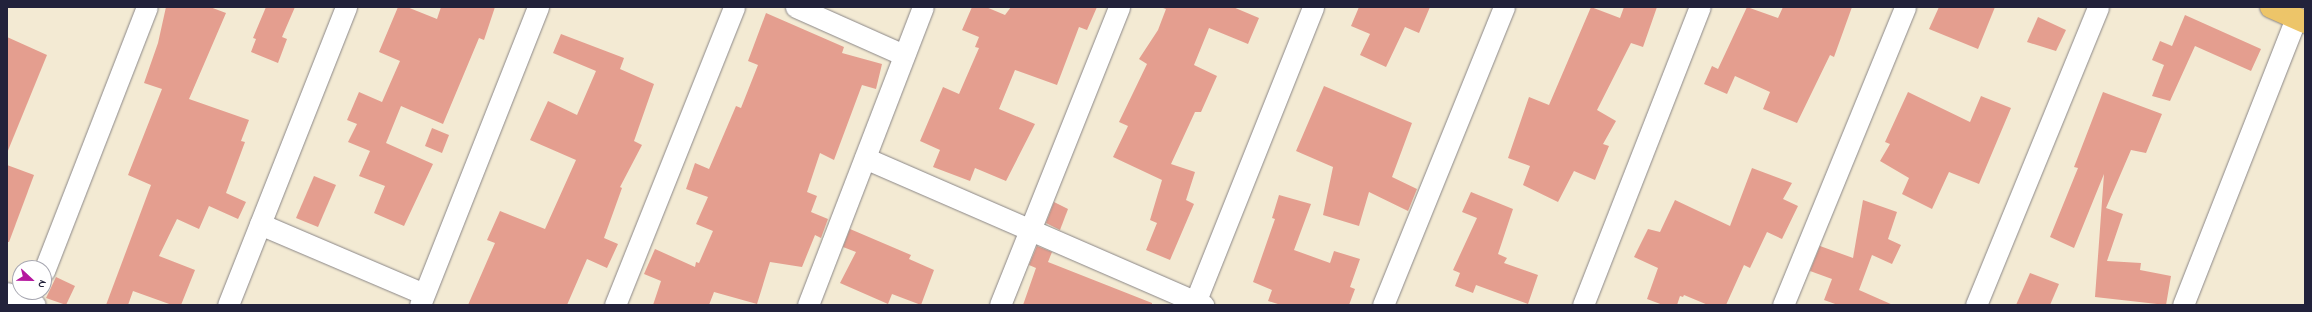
<!DOCTYPE html>
<style>
body{margin:0}
#map{position:relative;width:2312px;height:312px;overflow:hidden;background:#f3ead3;font-family:"Indie Flower",sans-serif}
div>[style]{position:absolute}
[style*='--x']{left:calc(var(--x)*1px);top:calc(var(--y)*1px);width:calc(var(--w)*1px);rotate:calc(var(--a)*1deg)}
.building>*{inset:0;background:#e49e8f}
.roads{filter:drop-shadow(0 0 1px #8a8687) drop-shadow(0 0 1px #8a8687)}
.street>*{height:21px;margin:-10.5px;padding:0 10.5px;transform-origin:10.5px;border-radius:10.5px;background:#fff}
.highway>*{height:22px;margin:-11px;padding:0 11px;transform-origin:11px;border-radius:11px;background:#edc569}
span{translate:-50% -50%;white-space:nowrap;text-align:center;line-height:1.15;-webkit-text-stroke:3px #fff;paint-order:stroke}
.frame{position:absolute;inset:0;border:8px solid #22223b;pointer-events:none}
.north{position:absolute;left:12px;top:260px;width:40px;height:40px;box-sizing:border-box;background:#fff;border:1px solid #a7a7b1;border-radius:50%;rotate:112deg;font-size:11px;font-weight:700;line-height:16px;text-align:center;color:#22223b}
.north::after{content:'';display:block;margin:auto;width:14px;height:18px;background:#b5179e;clip-path:polygon(50% 0,100% 100%,50% 72%,0 100%)}
</style>
<div id="map">
<div class="building">
<div style="clip-path:polygon(166px 7px,210px 7px,226px 13px,189px 99px,249px 120px,241px 141px,245px 142px,226px 193px,246px 202px,238px 219px,209px 206px,199px 229px,177px 219px,159px 256px,195px 270px,181px 305px,172px 305px,133px 291px,128px 305px,106px 305px,151px 185px,128px 175px,162px 89px,144px 83px,158px 43px)"></div>
<div style="clip-path:polygon(266px 7px,295px 7px,282px 37px,287px 39px,278px 63px,251px 52px,256px 39px,253px 38px)"></div>
<div style="clip-path:polygon(398px 7px,407px 7px,437px 19px,441px 7px,495px 7px,484px 40px,479px 38px,443px 124px,401px 106px,386px 143px,433px 164px,404px 226px,374px 213px,385px 186px,359px 176px,370px 151px,348px 142px,357px 124px,347px 120px,359px 92px,382px 102px,400px 61px,379px 52px)"></div>
<div style="clip-path:polygon(972px 7px,986px 7px,1005px 15px,1011px 7px,1097px 7px,1087px 30px,1079px 27px,1057px 85px,1015px 70px,999px 109px,1035px 124px,1006px 181px,975px 168px,970px 181px,933px 167px,940px 150px,920px 141px,943px 87px,959px 94px,979px 48px,975px 47px,979px 37px,962px 30px)"></div>
<div style="clip-path:polygon(1160px 7px,1233px 7px,1259px 18px,1248px 44px,1209px 28px,1194px 65px,1217px 76px,1201px 112px,1195px 112px,1171px 164px,1195px 172px,1186px 200px,1194px 204px,1170px 260px,1146px 250px,1157px 223px,1150px 220px,1162px 180px,1113px 157px,1128px 126px,1119px 122px,1147px 64px,1139px 59px,1158px 30px,1166px 9px)"></div>
<div style="clip-path:polygon(1359px 7px,1430px 7px,1419px 33px,1405px 27px,1386px 67px,1360px 55px,1370px 34px,1351px 26px)"></div>
<div style="clip-path:polygon(1591px 7px,1620px 18px,1624px 7px,1657px 7px,1643px 47px,1631px 43px,1597px 110px,1616px 121px,1603px 144px,1609px 146px,1595px 180px,1574px 171px,1558px 202px,1523px 185px,1530px 166px,1508px 158px,1529px 97px,1549px 105px)"></div>
<div style="clip-path:polygon(1747px 7px,1778px 18px,1783px 7px,1852px 7px,1834px 57px,1830px 55px,1797px 123px,1763px 109px,1770px 92px,1735px 76px,1727px 94px,1704px 84px,1712px 66px,1718px 69px)"></div>
<div style="clip-path:polygon(1939px 7px,1995px 7px,1978px 49px,1929px 29px)"></div>
<div style="clip-path:polygon(766px 13px,844px 47px,842px 53px,882px 64px,876px 89px,862px 85px,834px 160px,820px 153px,807px 192px,817px 196px,811px 212px,828px 219px,821px 238px,815px 235px,802px 267px,770px 262px,757px 304px,714px 292px,709px 305px,653px 305px,661px 281px,644px 274px,655px 249px,695px 267px,696px 262px,699px 263px,713px 231px,696px 224px,708px 197px,686px 189px,695px 163px,709px 169px,736px 106px,741px 108px,758px 65px,748px 61px)"></div>
<div style="clip-path:polygon(2185px 15px,2261px 49px,2251px 71px,2195px 46px,2170px 101px,2152px 96px,2164px 65px,2152px 60px,2160px 41px,2172px 46px)"></div>
<div style="clip-path:polygon(2038px 17px,2066px 30px,2056px 51px,2027px 42px)"></div>
<div style="clip-path:polygon(561px 34px,624px 58px,620px 69px,654px 84px,634px 141px,642px 145px,620px 187px,622px 188px,604px 238px,618px 244px,607px 268px,587px 259px,567px 305px,468px 305px,495px 243px,487px 240px,500px 211px,545px 229px,576px 160px,530px 140px,548px 101px,577px 115px,596px 71px,553px 53px)"></div>
<div style="clip-path:polygon(7px 37px,47px 55px,7px 153px)"></div>
<div style="clip-path:polygon(1324px 86px,1412px 123px,1392px 177px,1417px 189px,1408px 211px,1369px 192px,1359px 226px,1323px 215px,1333px 167px,1296px 151px)"></div>
<div style="clip-path:polygon(1908px 92px,1970px 122px,1981px 96px,2011px 108px,1979px 184px,1949px 172px,1932px 209px,1902px 194px,1909px 178px,1880px 161px,1890px 144px,1885px 142px)"></div>
<div style="clip-path:polygon(2103px 92px,2162px 114px,2146px 153px,2131px 150px,2106px 208px,2123px 214px,2107px 261px,2141px 263px,2140px 270px,2171px 276px,2166px 305px,2095px 297px,2104px 174px,2074px 248px,2050px 237px,2078px 168px,2074px 167px)"></div>
<div style="clip-path:polygon(432px 128px,449px 135px,442px 153px,425px 146px)"></div>
<div style="clip-path:polygon(7px 165px,34px 175px,9px 242px,7px 242px)"></div>
<div style="clip-path:polygon(1752px 168px,1792px 183px,1783px 199px,1798px 206px,1782px 239px,1767px 232px,1750px 268px,1744px 265px,1726px 305px,1708px 305px,1684px 295px,1683px 297px,1680px 296px,1677px 305px,1663px 305px,1647px 299px,1658px 268px,1634px 257px,1648px 229px,1660px 232px,1675px 200px,1730px 226px)"></div>
<div style="clip-path:polygon(314px 176px,336px 185px,318px 227px,296px 218px)"></div>
<div style="clip-path:polygon(1471px 192px,1513px 209px,1498px 254px,1507px 258px,1504px 263px,1538px 275px,1528px 304px,1476px 285px,1473px 293px,1455px 286px,1460px 273px,1453px 270px,1477px 218px,1462px 212px)"></div>
<div style="clip-path:polygon(1279px 195px,1311px 204px,1294px 250px,1330px 263px,1334px 251px,1360px 259px,1350px 287px,1355px 289px,1349px 305px,1281px 305px,1268px 301px,1272px 290px,1253px 282px,1275px 219px,1272px 218px)"></div>
<div style="clip-path:polygon(1863px 200px,1897px 212px,1888px 239px,1901px 245px,1892px 264px,1872px 255px,1859px 290px,1893px 305px,1838px 305px,1824px 300px,1832px 279px,1810px 271px,1820px 246px,1853px 258px)"></div>
<div style="clip-path:polygon(1054px 202px,1068px 209px,1060px 230px,1046px 223px)"></div>
<div style="clip-path:polygon(850px 229px,911px 255px,909px 259px,934px 270px,921px 305px,892px 294px,888px 304px,840px 283px,856px 252px,843px 247px)"></div>
<div style="clip-path:polygon(1037px 246px,1052px 252px,1048px 262px,1152px 303px,1152px 305px,1023px 305px,1036px 268px,1029px 265px)"></div>
<div style="clip-path:polygon(2030px 273px,2059px 284px,2050px 305px,2016px 305px)"></div>
<div style="clip-path:polygon(56px 277px,75px 286px,66px 305px,46px 298px)"></div>
</div>
<div class="roads">
<div class="street">
<div style="--x:796;--y:7;--w:118;--a:24"></div>
<div style="--x:865;--y:158;--w:369;--a:23.5"></div>
<div style="--x:260;--y:224;--w:178;--a:23.1"></div>
<div style="--x:44;--y:271;--w:283;--a:-68.7"></div>
<div style="--x:7;--y:293;--w:30;--a:23"></div>
<div style="--x:228;--y:305;--w:321;--a:-68.4"></div>
<div style="--x:420;--y:305;--w:321;--a:-68.4"></div>
<div style="--x:615;--y:305;--w:321;--a:-68.2"></div>
<div style="--x:808;--y:305;--w:319;--a:-68.9"></div>
<div style="--x:1000;--y:305;--w:321;--a:-68.2"></div>
<div style="--x:1194;--y:305;--w:321;--a:-68.2"></div>
<div style="--x:1383;--y:305;--w:322;--a:-67.9"></div>
<div style="--x:1583;--y:305;--w:320;--a:-68.6"></div>
<div style="--x:1783;--y:305;--w:322;--a:-67.7"></div>
<div style="--x:1976;--y:305;--w:322;--a:-67.7"></div>
<div style="--x:2183;--y:305;--w:308;--a:-68.5"></div>
</div>
<div class="highway">
<div style="--x:2271;--y:7;--w:37;--a:24"></div>
</div>
</div>
<div class="frame"></div>
<div class="north">N</div>
</div>
